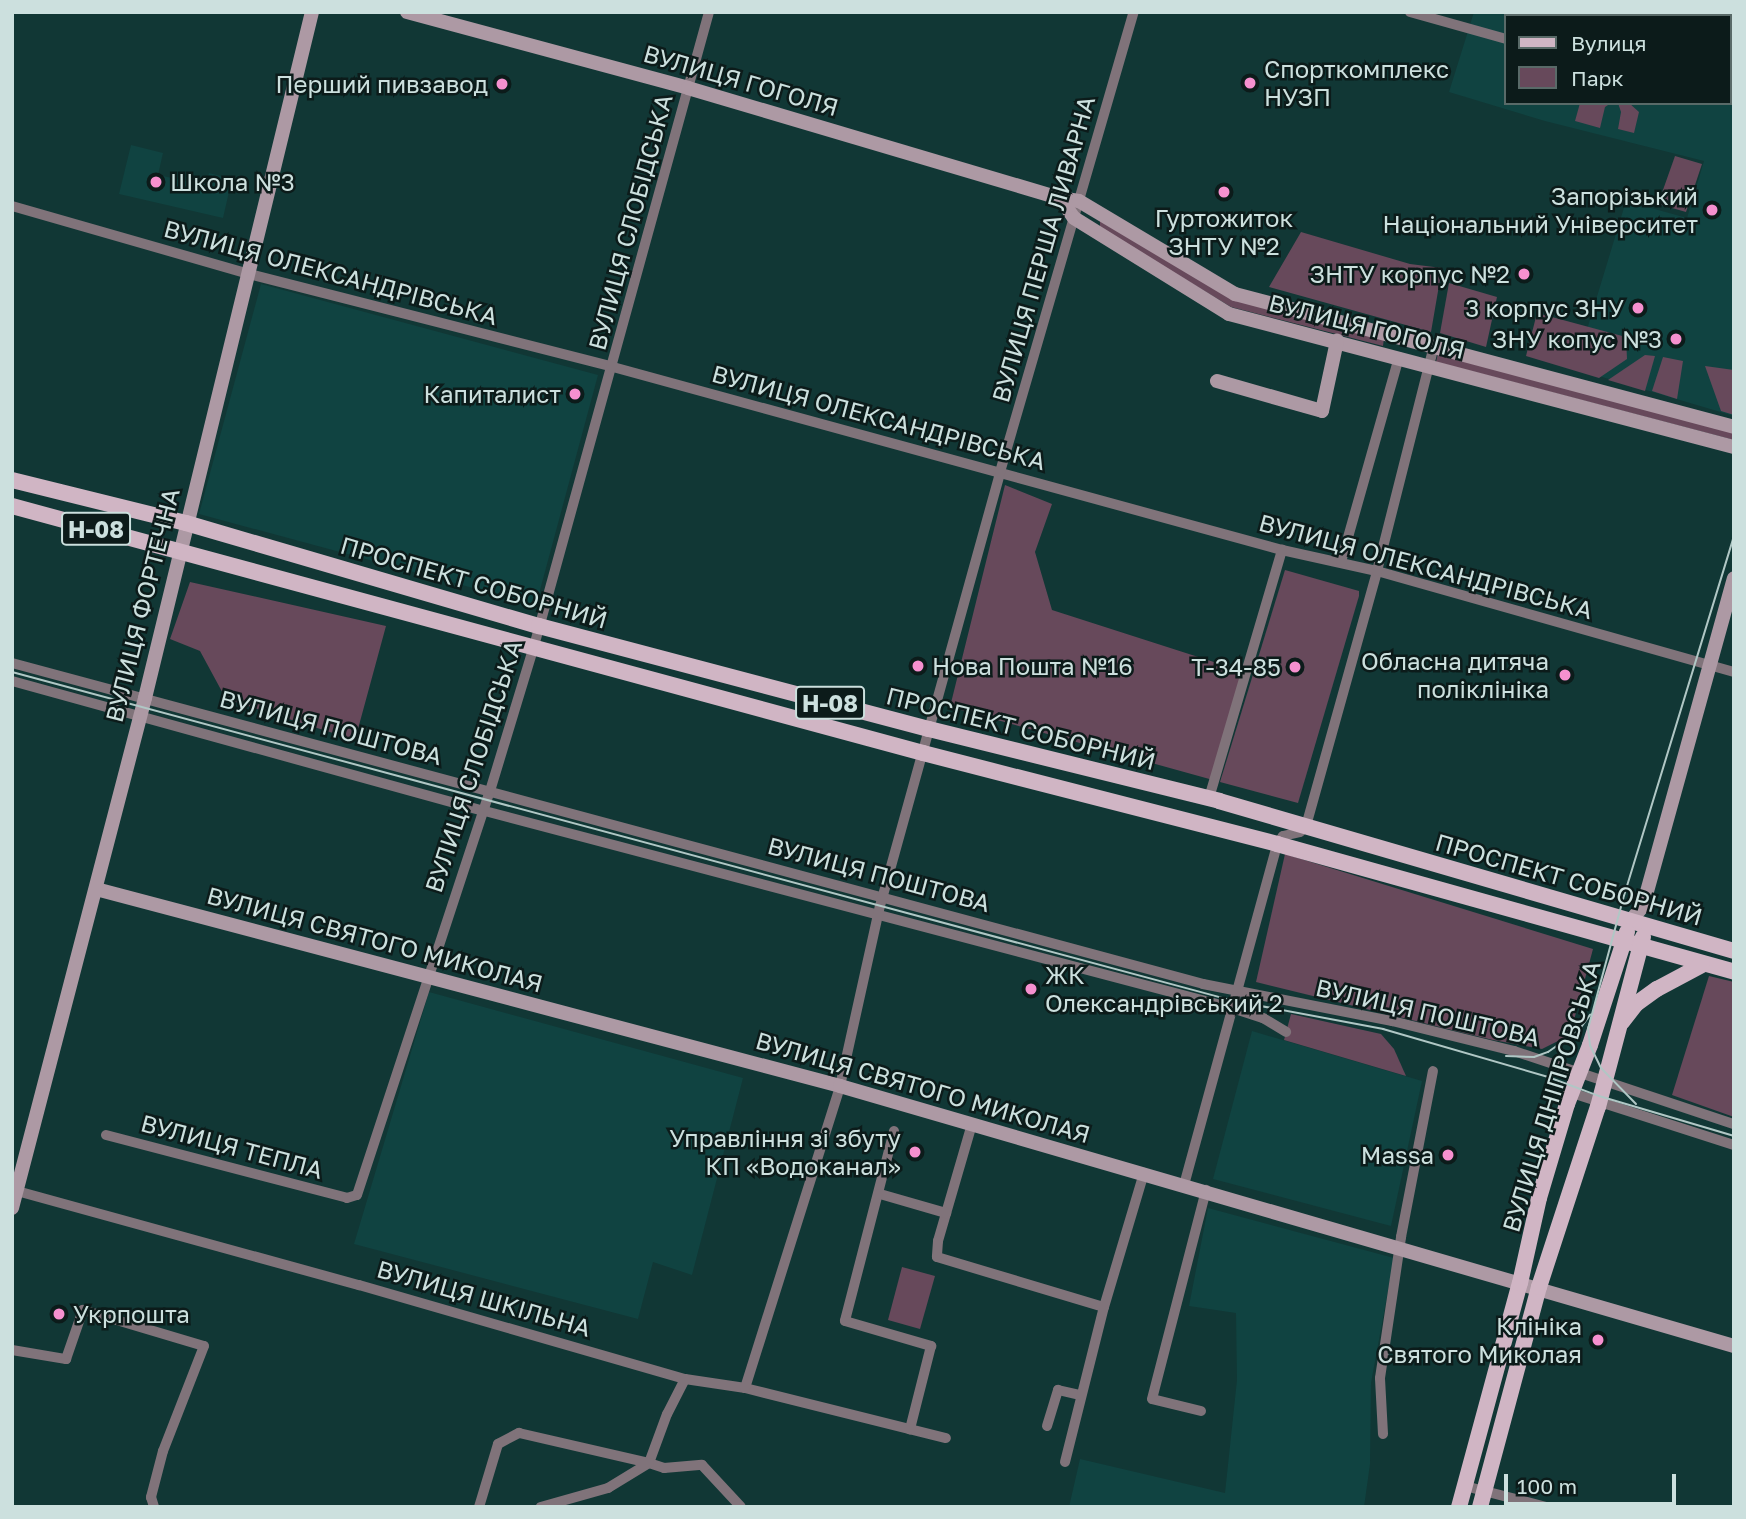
<!DOCTYPE html>
<meta charset="utf-8">
<style>
body{margin:0}
#map{position:relative;width:1746px;height:1519px;overflow:hidden;background:#113735;font-family:"Golos Text",sans-serif}
div>[style]{position:absolute}
[style*='--x']{left:calc(var(--x)*1px);top:calc(var(--y)*1px);width:calc(var(--w)*1px);rotate:calc(var(--a)*1deg)}
.built>*{inset:0;background:#104341}
.green>*{inset:0;background:#67495b}
.street>*{height:10px;margin:-5px;padding:0 5px;transform-origin:5px;border-radius:5px;background:#80737a}
.secondary>*{height:14px;margin:-7px;padding:0 7px;transform-origin:7px;border-radius:7px;background:#ad99a4}
.primary>*{height:16px;margin:-8px;padding:0 8px;transform-origin:8px;border-radius:8px;background:#d0b5c4}
.tram>*{height:2px;margin:-1px;padding:0 1px;transform-origin:1px;border-radius:1px;background:#b0c7c5}
.dots>*{width:19px;height:19px;translate:-50% -50%;box-sizing:border-box;border:4px solid #0c1b1a;border-radius:50%}
span{translate:-50% -50%;white-space:nowrap;text-align:center;line-height:1.15;-webkit-text-stroke:5px #0c1b1a;paint-order:stroke}
.shield-label span{padding:2px 5px;background:#0c1b1a;border:2px solid;border-radius:5px;-webkit-text-stroke-width:0}
.shield-label{font-size:23px;color:#cce0de;font-weight:700}
.poi-label{font-size:24px;color:#cce0de}
.left{translate:0 -50%;text-align:left}
.right{translate:-100% -50%;text-align:right}
.street-label{font-size:24px;color:#cce0de}
.frame{position:absolute;inset:0;border:14px solid #cce0de;pointer-events:none}
.legend{position:absolute;left:1504px;top:14px;width:228px;height:91px;box-sizing:border-box;background:#0c1b1a;border:2px solid #596a68;margin:0;padding:9px 12px;list-style:none;font-size:21px;color:#cce0de}
.legend li{display:flex;align-items:center;gap:14px;height:35px}
.legend b{width:35px;border:2px solid #596a68}
.scale{position:absolute;left:1504px;top:1474px;width:172px;height:32px;box-sizing:border-box;border:4px solid #cce0de;border-top:0;padding-left:9px;font-size:21px;line-height:24px;white-space:nowrap;color:#cce0de;-webkit-text-stroke:5px #0c1b1a;paint-order:stroke}
</style>
<div id="map">
<div class="built">
<div style="clip-path:polygon(evenodd,1474px 12px,1734px 12px,1734px 416px,1575px 369px,1626px 201px,1687px 218px,1704px 161px,1545px 121px,1449px 92px,1474px 12px,1506px 16px,1730px 16px,1730px 103px,1506px 103px,1506px 16px)"></div>
<div style="clip-path:polygon(131px 145px,163px 153px,158px 175px,205px 185px,209px 173px,232px 179px,223px 218px,119px 194px)"></div>
<div style="clip-path:polygon(261px 284px,598px 375px,536px 605px,199px 514px)"></div>
<div style="clip-path:polygon(429px 992px,743px 1078px,692px 1275px,653px 1262px,638px 1319px,354px 1244px)"></div>
<div style="clip-path:polygon(1252px 1031px,1422px 1081px,1391px 1226px,1213px 1179px)"></div>
<div style="clip-path:polygon(1208px 1208px,1394px 1258px,1371px 1383px,1370px 1464px,1364px 1507px,1069px 1507px,1080px 1459px,1225px 1493px,1237px 1380px,1236px 1313px,1189px 1306px)"></div>
</div>
<div class="green">
<div style="clip-path:polygon(1580px 103px,1611px 103px,1605px 107px,1600px 128px,1575px 121px)"></div>
<div style="clip-path:polygon(1618px 103px,1629px 103px,1639px 112px,1634px 133px,1618px 129px,1621px 112px)"></div>
<div style="clip-path:polygon(1675px 156px,1702px 164px,1686px 212px,1658px 204px)"></div>
<div style="clip-path:polygon(1100px 220px,1234px 300px,1384px 338px,1383px 346px,1231px 307px,1100px 228px)"></div>
<div style="clip-path:polygon(1301px 232px,1410px 264px,1442px 268px,1431px 332px,1269px 287px)"></div>
<div style="clip-path:polygon(1449px 283px,1497px 297px,1486px 347px,1440px 333px)"></div>
<div style="clip-path:polygon(1537px 313px,1626px 337px,1627px 359px,1599px 378px,1526px 356px)"></div>
<div style="clip-path:polygon(1438px 353px,1734px 431px,1734px 440px,1436px 362px)"></div>
<div style="clip-path:polygon(1645px 355px,1655px 356px,1645px 391px,1608px 380px)"></div>
<div style="clip-path:polygon(1663px 357px,1683px 361px,1677px 399px,1652px 391px)"></div>
<div style="clip-path:polygon(1705px 366px,1734px 370px,1734px 415px,1721px 411px)"></div>
<div style="clip-path:polygon(1005px 485px,1052px 504px,1035px 552px,1052px 610px,1245px 672px,1213px 780px,950px 707px)"></div>
<div style="clip-path:polygon(1285px 570px,1359px 591px,1359px 596px,1298px 803px,1220px 782px)"></div>
<div style="clip-path:polygon(190px 582px,386px 626px,355px 740px,226px 699px,200px 651px,170px 639px)"></div>
<div style="clip-path:polygon(1285px 854px,1593px 949px,1570px 1035px,1542px 1049px,1493px 1040px,1256px 982px)"></div>
<div style="clip-path:polygon(1709px 976px,1734px 982px,1734px 1117px,1672px 1095px)"></div>
<div style="clip-path:polygon(1291px 1014px,1381px 1034px,1394px 1049px,1406px 1076px,1284px 1040px)"></div>
<div style="clip-path:polygon(902px 1267px,935px 1276px,920px 1329px,888px 1320px)"></div>
</div>
<div class="street">
<div style="--x:1410;--y:12;--w:100;--a:15.7"></div>
<div style="--x:12;--y:206;--w:247;--a:16"></div>
<div style="--x:249;--y:274;--w:376;--a:14.3"></div>
<div style="--x:613;--y:367;--w:694;--a:15.3"></div>
<div style="--x:1282;--y:550;--w:97;--a:12.5"></div>
<div style="--x:1377;--y:571;--w:371;--a:15.8"></div>
<div style="--x:1341;--y:562;--w:213;--a:-74.2"></div>
<div style="--x:12;--y:663;--w:1233;--a:15.08"></div>
<div style="--x:1203;--y:984;--w:193;--a:11.1"></div>
<div style="--x:1392;--y:1021;--w:126;--a:13.8"></div>
<div style="--x:1514;--y:1051;--w:232;--a:18.4"></div>
<div style="--x:12;--y:681;--w:486;--a:15.4"></div>
<div style="--x:481;--y:810;--w:777;--a:14.77"></div>
<div style="--x:1232;--y:1008;--w:33;--a:18"></div>
<div style="--x:1263;--y:1018;--w:27;--a:31"></div>
<div style="--x:1209;--y:798;--w:259;--a:-73.6"></div>
<div style="--x:1572;--y:1093;--w:170;--a:17.8"></div>
<div style="--x:972;--y:1124;--w:122;--a:106.2"></div>
<div style="--x:938;--y:1241;--w:16;--a:94"></div>
<div style="--x:937;--y:1257;--w:174;--a:16.7"></div>
<div style="--x:894;--y:1131;--w:196;--a:104.5"></div>
<div style="--x:845;--y:1321;--w:90;--a:16.2"></div>
<div style="--x:931;--y:1346;--w:86;--a:104.2"></div>
<div style="--x:106;--y:1135;--w:249;--a:14.6"></div>
<div style="--x:347;--y:1198;--w:10;--a:-17"></div>
<div style="--x:357;--y:1195;--w:425;--a:-71.8"></div>
<div style="--x:490;--y:791;--w:152;--a:-73.1"></div>
<div style="--x:534;--y:646;--w:658;--a:-74.57"></div>
<div style="--x:1184;--y:1185;--w:353;--a:-74.7"></div>
<div style="--x:1277;--y:844;--w:10;--a:-53"></div>
<div style="--x:1283;--y:836;--w:17;--a:-13"></div>
<div style="--x:1300;--y:832;--w:8;--a:-45"></div>
<div style="--x:1306;--y:826;--w:265;--a:-74.4"></div>
<div style="--x:1377;--y:571;--w:232;--a:-75.8"></div>
<div style="--x:17;--y:1191;--w:355;--a:15.4"></div>
<div style="--x:359;--y:1285;--w:339;--a:16.1"></div>
<div style="--x:685;--y:1379;--w:61;--a:8.5"></div>
<div style="--x:745;--y:1388;--w:207;--a:14"></div>
<div style="--x:880;--y:1194;--w:69;--a:16.1"></div>
<div style="--x:12;--y:1350;--w:55;--a:9.5"></div>
<div style="--x:66;--y:1359;--w:52;--a:-70.9"></div>
<div style="--x:83;--y:1310;--w:126;--a:16.6"></div>
<div style="--x:204;--y:1346;--w:113;--a:111.3"></div>
<div style="--x:163;--y:1451;--w:48;--a:104.6"></div>
<div style="--x:151;--y:1497;--w:10;--a:73"></div>
<div style="--x:685;--y:1379;--w:39;--a:117"></div>
<div style="--x:667;--y:1414;--w:52;--a:110.2"></div>
<div style="--x:649;--y:1463;--w:16;--a:18"></div>
<div style="--x:664;--y:1468;--w:38;--a:-5"></div>
<div style="--x:702;--y:1465;--w:57;--a:47.1"></div>
<div style="--x:745;--y:1388;--w:317;--a:-72.5"></div>
<div style="--x:840;--y:1086;--w:184;--a:-77.5"></div>
<div style="--x:880;--y:906;--w:450;--a:-74.5"></div>
<div style="--x:1000;--y:472;--w:479;--a:-73.8"></div>
<div style="--x:1201;--y:1411;--w:50;--a:-166.2"></div>
<div style="--x:1152;--y:1399;--w:216;--a:-75.5"></div>
<div style="--x:1047;--y:1426;--w:38;--a:-73"></div>
<div style="--x:1058;--y:1390;--w:23;--a:13"></div>
<div style="--x:1383;--y:1434;--w:56;--a:-93.1"></div>
<div style="--x:1380;--y:1378;--w:143;--a:-81.5"></div>
<div style="--x:1401;--y:1237;--w:169;--a:-79.1"></div>
<div style="--x:1065;--y:1462;--w:160;--a:-75.9"></div>
<div style="--x:1104;--y:1307;--w:140;--a:-73.4"></div>
<div style="--x:1465;--y:1486;--w:84;--a:14.5"></div>
<div style="--x:479;--y:1507;--w:66;--a:-73.2"></div>
<div style="--x:498;--y:1444;--w:24;--a:-28"></div>
<div style="--x:519;--y:1433;--w:133;--a:13"></div>
<div style="--x:649;--y:1463;--w:48;--a:148.6"></div>
<div style="--x:608;--y:1488;--w:70;--a:164.2"></div>
</div>
<div class="secondary">
<div style="--x:407;--y:12;--w:291;--a:15.1"></div>
<div style="--x:688;--y:88;--w:388;--a:16.5"></div>
<div style="--x:1060;--y:198;--w:19;--a:9"></div>
<div style="--x:1079;--y:201;--w:182;--a:30.8"></div>
<div style="--x:1235;--y:294;--w:516;--a:14.92"></div>
<div style="--x:1060;--y:198;--w:24;--a:55"></div>
<div style="--x:1074;--y:218;--w:182;--a:31.8"></div>
<div style="--x:1229;--y:314;--w:522;--a:14.75"></div>
<div style="--x:1217;--y:381;--w:109;--a:15.9"></div>
<div style="--x:1322;--y:411;--w:72;--a:-77.9"></div>
<div style="--x:96;--y:889;--w:770;--a:14.83"></div>
<div style="--x:840;--y:1086;--w:931;--a:16.22"></div>
<div style="--x:1631;--y:920;--w:18;--a:-49"></div>
<div style="--x:1643;--y:906;--w:340;--a:-74.5"></div>
<div style="--x:12;--y:1208;--w:527;--a:-75.38"></div>
<div style="--x:145;--y:698;--w:706;--a:-76.32"></div>
</div>
<div class="primary">
<div style="--x:12;--y:480;--w:179;--a:13.9"></div>
<div style="--x:186;--y:523;--w:368;--a:16.3"></div>
<div style="--x:539;--y:626;--w:403;--a:14.8"></div>
<div style="--x:929;--y:729;--w:299;--a:13.9"></div>
<div style="--x:1219;--y:801;--w:536;--a:16.24"></div>
<div style="--x:12;--y:506;--w:944;--a:15.17"></div>
<div style="--x:923;--y:753;--w:366;--a:14.4"></div>
<div style="--x:1277;--y:844;--w:475;--a:15.6"></div>
<div style="--x:1622;--y:1022;--w:23;--a:-52"></div>
<div style="--x:1636;--y:1004;--w:26;--a:-36"></div>
<div style="--x:1657;--y:989;--w:51;--a:-28.1"></div>
<div style="--x:1459;--y:1507;--w:232;--a:-74.8"></div>
<div style="--x:1520;--y:1283;--w:87;--a:-77.4"></div>
<div style="--x:1539;--y:1198;--w:98;--a:-73.4"></div>
<div style="--x:1567;--y:1104;--w:63;--a:-68.7"></div>
<div style="--x:1590;--y:1045;--w:119;--a:-71.9"></div>
<div style="--x:1480;--y:1507;--w:228;--a:-75"></div>
<div style="--x:1539;--y:1287;--w:189;--a:-71.9"></div>
<div style="--x:1598;--y:1107;--w:176;--a:-75.2"></div>
</div>
<div class="tram">
<div style="--x:12;--y:672;--w:1266;--a:15.07"></div>
<div style="--x:1234;--y:1001;--w:152;--a:10.6"></div>
<div style="--x:1383;--y:1029;--w:172;--a:16.2"></div>
<div style="--x:1548;--y:1077;--w:54;--a:20.4"></div>
<div style="--x:1599;--y:1096;--w:141;--a:16.5"></div>
<div style="--x:1506;--y:1056;--w:28;--a:2"></div>
<div style="--x:1534;--y:1057;--w:15;--a:-20"></div>
<div style="--x:1548;--y:1052;--w:38;--a:-35"></div>
<div style="--x:1579;--y:1030;--w:19;--a:-54"></div>
<div style="--x:1636;--y:1104;--w:50;--a:-134.2"></div>
<div style="--x:1601;--y:1068;--w:25;--a:-116"></div>
<div style="--x:1590;--y:1045;--w:16;--a:-97"></div>
<div style="--x:1588;--y:1029;--w:135;--a:-74.9"></div>
<div style="--x:1623;--y:899;--w:381;--a:-73"></div>
</div>
<div class="dots">
<div style="left:1250px;top:83px;background:#f690cf"></div>
<div style="left:502px;top:84px;background:#f690cf"></div>
<div style="left:156px;top:182px;background:#f690cf"></div>
<div style="left:1224px;top:192px;background:#f690cf"></div>
<div style="left:1712px;top:210px;background:#f690cf"></div>
<div style="left:1524px;top:274px;background:#f690cf"></div>
<div style="left:1638px;top:308px;background:#f690cf"></div>
<div style="left:1676px;top:339px;background:#f690cf"></div>
<div style="left:575px;top:394px;background:#f690cf"></div>
<div style="left:918px;top:666px;background:#f690cf"></div>
<div style="left:1295px;top:667px;background:#f690cf"></div>
<div style="left:1565px;top:675px;background:#f690cf"></div>
<div style="left:1031px;top:989px;background:#f690cf"></div>
<div style="left:915px;top:1152px;background:#f690cf"></div>
<div style="left:1448px;top:1155px;background:#f690cf"></div>
<div style="left:59px;top:1314px;background:#f690cf"></div>
<div style="left:1598px;top:1340px;background:#f690cf"></div>
</div>
<div class="shield-label">
<span style="left:96px;top:529px">Н-08</span>
<span style="left:830px;top:703px">Н-08</span>
</div>
<div class="poi-label">
<span class="left" style="left:1264px;top:83px">Спорткомплекс<br>НУЗП</span>
<span class="right" style="left:488px;top:84px">Перший пивзавод</span>
<span class="left" style="left:170px;top:182px">Школа №3</span>
<span class="right" style="left:1698px;top:210px">Запорізький<br>Національний Університет</span>
<span style="left:1224px;top:232px">Гуртожиток<br>ЗНТУ №2</span>
<span class="right" style="left:1510px;top:274px">ЗНТУ корпус №2</span>
<span class="right" style="left:1624px;top:308px">3 корпус ЗНУ</span>
<span class="right" style="left:1662px;top:339px">ЗНУ копус №3</span>
<span class="right" style="left:561px;top:394px">Капиталист</span>
<span class="right" style="left:1549px;top:675px">Обласна дитяча<br>поліклініка</span>
<span class="left" style="left:932px;top:666px">Нова Пошта №16</span>
<span class="right" style="left:1281px;top:667px">Т-34-85</span>
<span class="left" style="left:1045px;top:989px">ЖК<br>Олександрівський 2</span>
<span class="right" style="left:901px;top:1152px">Управлiння зi збуту<br>КП «Водоканал»</span>
<span class="right" style="left:1434px;top:1155px">Massa</span>
<span class="left" style="left:73px;top:1314px">Укрпошта</span>
<span class="right" style="left:1582px;top:1340px">Клініка<br>Святого Миколая</span>
</div>
<div class="street-label">
<span style="left:741px;top:80px;rotate:16deg">ВУЛИЦЯ ГОГОЛЯ</span>
<span style="left:630px;top:222px;rotate:-75deg">ВУЛИЦЯ СЛОБІДСЬКА</span>
<span style="left:1043px;top:249px;rotate:-74deg">ВУЛИЦЯ ПЕРША ЛИВАРНА</span>
<span style="left:331px;top:272px;rotate:15deg">ВУЛИЦЯ ОЛЕКСАНДРІВСЬКА</span>
<span style="left:1367px;top:326px;rotate:14deg">ВУЛИЦЯ ГОГОЛЯ</span>
<span style="left:879px;top:417px;rotate:15deg">ВУЛИЦЯ ОЛЕКСАНДРІВСЬКА</span>
<span style="left:1426px;top:566px;rotate:15deg">ВУЛИЦЯ ОЛЕКСАНДРІВСЬКА</span>
<span style="left:474px;top:582px;rotate:16deg">ПРОСПЕКТ СОБОРНИЙ</span>
<span style="left:142px;top:605px;rotate:-76deg">ВУЛИЦЯ ФОРТЕЧНА</span>
<span style="left:331px;top:727px;rotate:15deg">ВУЛИЦЯ ПОШТОВА</span>
<span style="left:1021px;top:728px;rotate:14deg">ПРОСПЕКТ СОБОРНИЙ</span>
<span style="left:473px;top:766px;rotate:-72deg">ВУЛИЦЯ СЛОБІДСЬКА</span>
<span style="left:879px;top:874px;rotate:15deg">ВУЛИЦЯ ПОШТОВА</span>
<span style="left:1569px;top:879px;rotate:16deg">ПРОСПЕКТ СОБОРНИЙ</span>
<span style="left:375px;top:939px;rotate:15deg">ВУЛИЦЯ СВЯТОГО МИКОЛАЯ</span>
<span style="left:1428px;top:1012px;rotate:13deg">ВУЛИЦЯ ПОШТОВА</span>
<span style="left:923px;top:1087px;rotate:16deg">ВУЛИЦЯ СВЯТОГО МИКОЛАЯ</span>
<span style="left:1551px;top:1096px;rotate:-73deg">ВУЛИЦЯ ДНІПРОВСЬКА</span>
<span style="left:232px;top:1146px;rotate:15deg">ВУЛИЦЯ ТЕПЛА</span>
<span style="left:484px;top:1298px;rotate:16deg">ВУЛИЦЯ ШКІЛЬНА</span>
</div>
<div class="frame"></div>
<ul class="legend">
<li><b style="height:9px;background:#d0b5c4"></b>Вулиця</li>
<li><b style="height:19px;background:#67495b"></b>Парк</li>
</ul>
<div class="scale">100 m</div>
</div>
